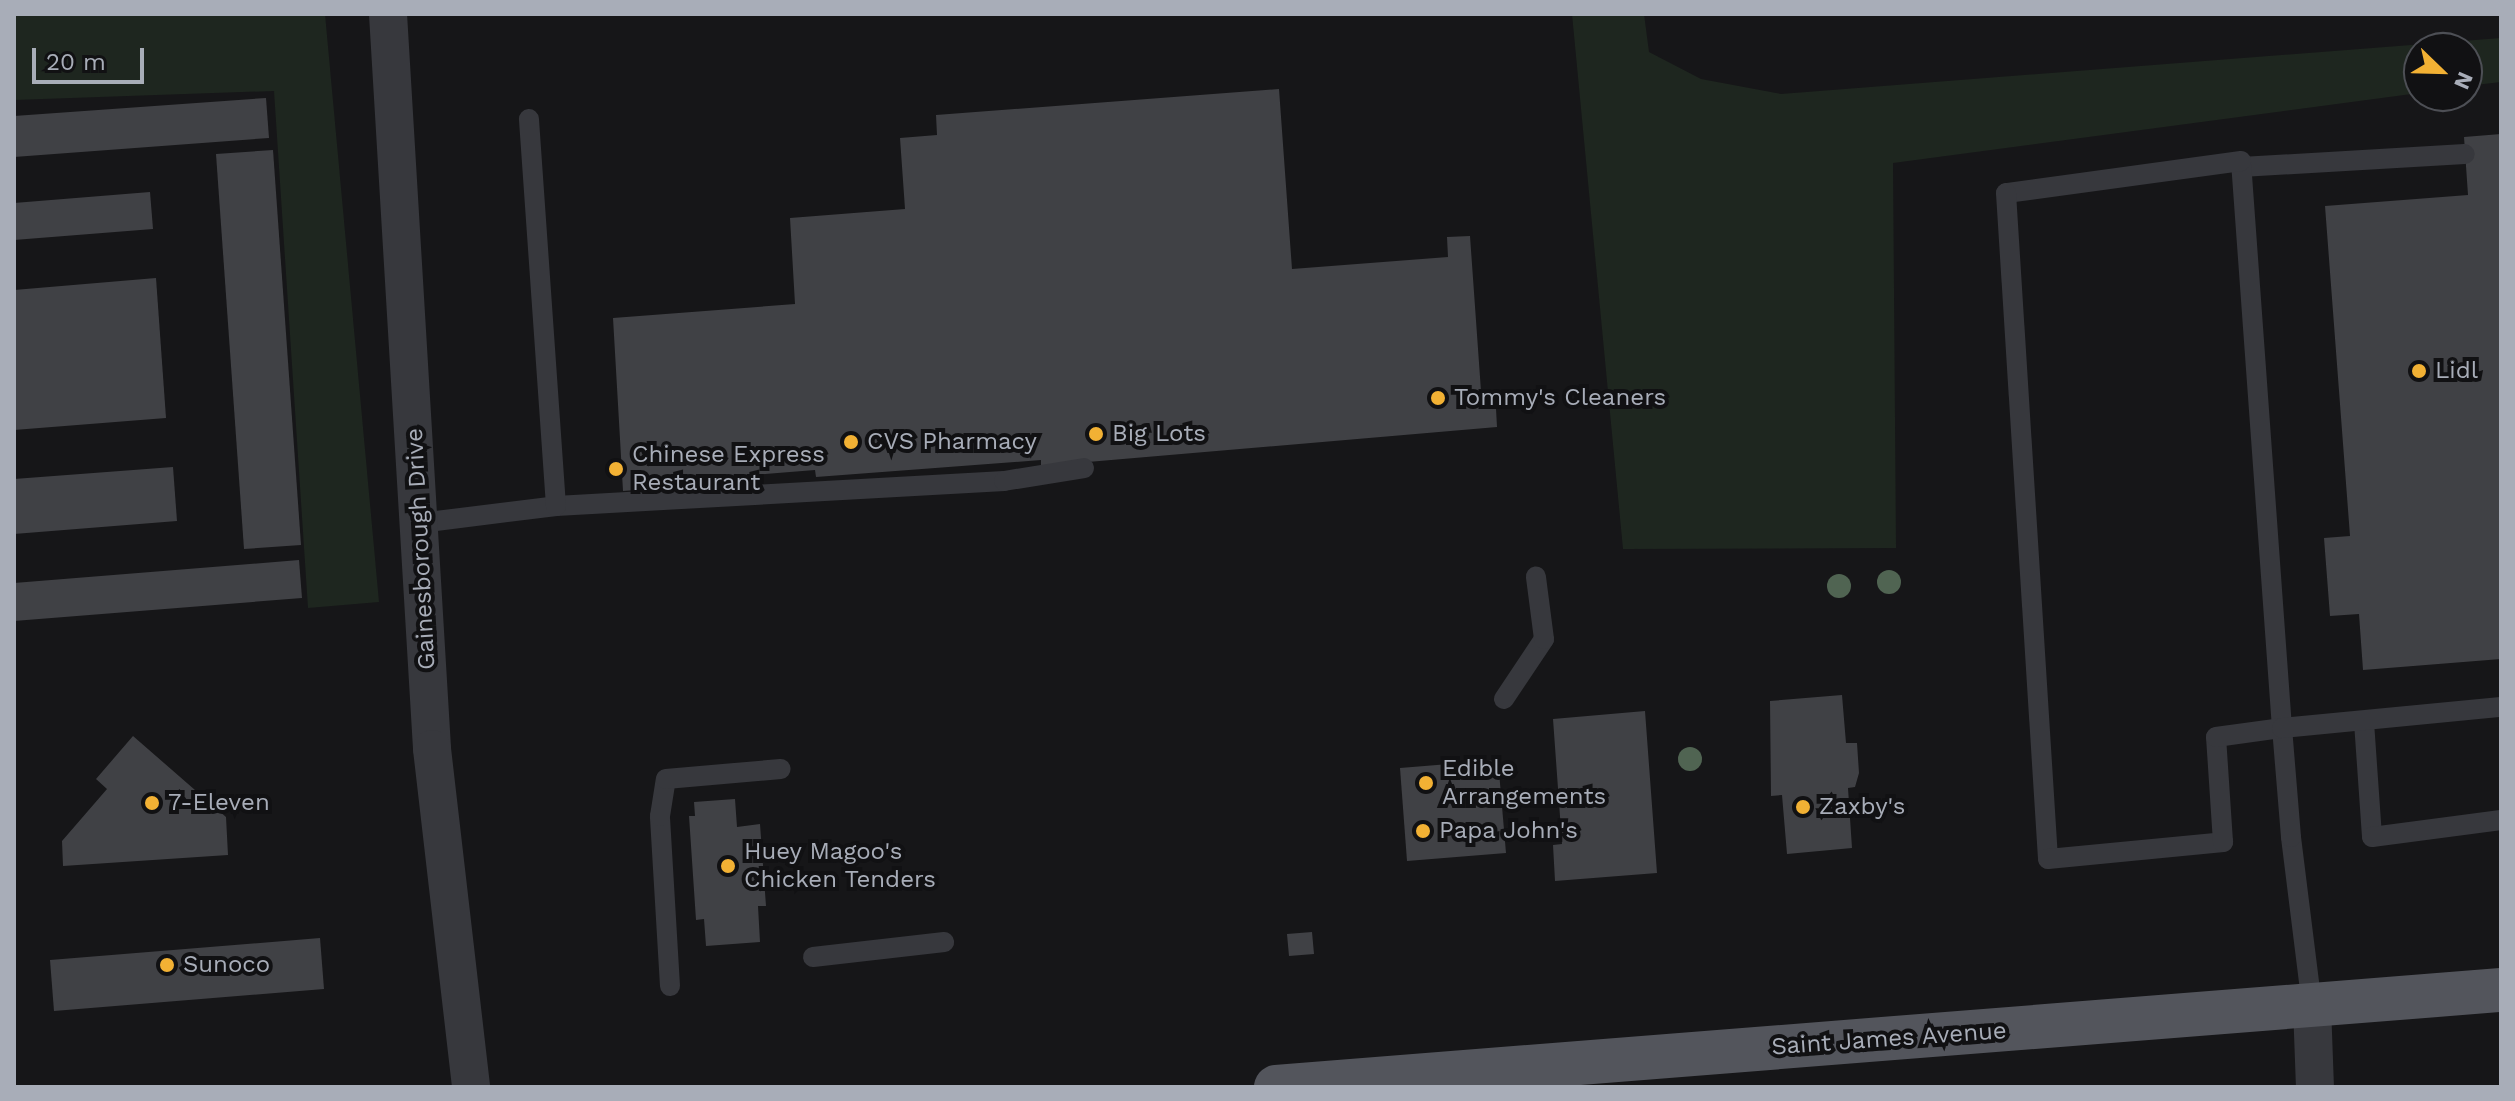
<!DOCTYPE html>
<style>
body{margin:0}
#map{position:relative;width:2515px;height:1101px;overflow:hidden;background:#161618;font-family:"Work Sans",sans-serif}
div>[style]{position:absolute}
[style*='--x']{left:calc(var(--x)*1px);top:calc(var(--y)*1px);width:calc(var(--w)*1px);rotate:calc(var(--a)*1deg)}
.green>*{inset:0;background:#1e261f}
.building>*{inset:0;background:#404145}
.service>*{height:20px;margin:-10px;padding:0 10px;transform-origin:10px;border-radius:10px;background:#37383d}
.minor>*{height:38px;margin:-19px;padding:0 19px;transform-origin:19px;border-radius:19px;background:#37383d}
.primary>*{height:44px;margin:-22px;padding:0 22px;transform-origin:22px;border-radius:22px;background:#53555c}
.trees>*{width:24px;height:24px;margin:-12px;border-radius:50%;background:#506452}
.dots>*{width:22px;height:22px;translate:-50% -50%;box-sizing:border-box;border:4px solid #111113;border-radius:50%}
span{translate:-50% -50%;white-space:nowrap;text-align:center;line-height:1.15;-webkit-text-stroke:8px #111113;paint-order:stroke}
.poi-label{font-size:24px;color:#a8adb8}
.left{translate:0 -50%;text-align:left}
.street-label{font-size:24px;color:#a8adb8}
.frame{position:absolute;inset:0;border:16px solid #a8adb8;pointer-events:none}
.north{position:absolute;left:2403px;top:32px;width:80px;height:80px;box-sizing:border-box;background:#111113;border:2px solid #4d4f55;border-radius:50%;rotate:113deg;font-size:22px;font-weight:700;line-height:32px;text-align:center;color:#a8adb8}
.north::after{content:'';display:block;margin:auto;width:28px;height:36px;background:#f2b134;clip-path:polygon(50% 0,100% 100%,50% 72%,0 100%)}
.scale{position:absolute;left:32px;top:48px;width:112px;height:36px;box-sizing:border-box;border:4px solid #a8adb8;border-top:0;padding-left:10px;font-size:24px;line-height:28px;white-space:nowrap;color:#a8adb8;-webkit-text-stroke:6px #111113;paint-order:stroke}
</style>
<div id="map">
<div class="green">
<div style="clip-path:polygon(14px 14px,325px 14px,379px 602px,308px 608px,274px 91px,14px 100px)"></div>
<div style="clip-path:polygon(1572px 14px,1644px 14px,1649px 52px,1701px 79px,1781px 94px,2501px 38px,2501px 82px,2467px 86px,2467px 48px,2419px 48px,2419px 93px,1893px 163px,1896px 548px,1623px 549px)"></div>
</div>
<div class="building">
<div style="clip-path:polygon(1279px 89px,1292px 269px,1448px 257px,1447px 237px,1470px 236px,1481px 391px,1495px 390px,1497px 427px,1041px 466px,1041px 460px,816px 477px,815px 470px,661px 482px,662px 488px,623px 491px,613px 318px,795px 304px,790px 218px,905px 209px,900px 138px,937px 135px,936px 115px)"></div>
<div style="clip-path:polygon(266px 98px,269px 138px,14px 157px,14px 116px)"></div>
<div style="clip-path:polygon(2501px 134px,2501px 659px,2363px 670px,2359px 614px,2330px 616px,2324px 538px,2350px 536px,2325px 206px,2468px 195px,2464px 137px)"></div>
<div style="clip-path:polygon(273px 150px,301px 545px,244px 549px,216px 154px)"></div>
<div style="clip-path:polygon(150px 192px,153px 229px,14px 240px,14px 203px)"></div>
<div style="clip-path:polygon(156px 278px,166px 418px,14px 430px,14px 290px)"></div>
<div style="clip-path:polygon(173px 467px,177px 521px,14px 534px,14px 479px)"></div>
<div style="clip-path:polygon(299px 560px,302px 598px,14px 621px,14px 583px)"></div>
<div style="clip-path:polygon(1842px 695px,1846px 743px,1857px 743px,1859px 773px,1855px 787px,1848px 788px,1852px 848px,1787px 854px,1782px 795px,1771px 796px,1770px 701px)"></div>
<div style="clip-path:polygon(1645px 711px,1657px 873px,1555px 881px,1553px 845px,1562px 844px,1553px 719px)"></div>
<div style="clip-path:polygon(133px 736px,226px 817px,228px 855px,63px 866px,62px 841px,107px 789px,96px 779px)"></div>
<div style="clip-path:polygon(1498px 760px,1506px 853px,1407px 861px,1400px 768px)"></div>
<div style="clip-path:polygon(735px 799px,737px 827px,760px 824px,766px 906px,758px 906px,760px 942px,706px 946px,704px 919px,696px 920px,689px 816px,695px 816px,694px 802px)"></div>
<div style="clip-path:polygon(1312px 932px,1314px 954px,1289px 956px,1287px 934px)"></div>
<div style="clip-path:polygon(320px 938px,324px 989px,54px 1011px,50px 960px)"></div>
</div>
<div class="service">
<div style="--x:2241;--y:167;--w:224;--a:-3.3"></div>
<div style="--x:556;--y:506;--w:449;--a:-3.2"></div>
<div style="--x:1004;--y:481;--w:81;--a:-9.2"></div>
<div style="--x:420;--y:523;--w:137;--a:-7.1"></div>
<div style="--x:556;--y:506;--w:388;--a:-94"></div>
<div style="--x:1504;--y:699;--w:72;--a:-56.3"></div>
<div style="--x:1544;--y:639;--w:63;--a:-97.4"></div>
<div style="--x:2364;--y:722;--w:115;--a:86"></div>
<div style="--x:2372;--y:837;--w:130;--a:-7.5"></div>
<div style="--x:813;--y:957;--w:132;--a:-6.5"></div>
<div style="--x:670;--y:986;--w:170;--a:-93.4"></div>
<div style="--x:660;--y:816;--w:37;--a:-81"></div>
<div style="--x:666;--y:779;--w:115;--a:-5"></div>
<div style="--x:2312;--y:1006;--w:170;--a:-97.1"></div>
<div style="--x:2291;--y:837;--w:109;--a:-94.7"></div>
<div style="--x:2282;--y:728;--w:568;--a:-94.14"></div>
<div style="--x:2241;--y:161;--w:237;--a:172.2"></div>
<div style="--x:2006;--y:193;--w:667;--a:86.39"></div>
<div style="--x:2048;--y:859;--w:176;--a:-5.5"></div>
<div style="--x:2223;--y:842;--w:105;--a:-93.8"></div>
<div style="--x:2216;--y:737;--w:67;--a:-7.8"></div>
<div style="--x:2282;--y:728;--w:220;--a:-5.5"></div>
</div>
<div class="minor">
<div style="--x:388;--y:14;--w:736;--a:86.57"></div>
<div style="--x:432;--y:749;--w:340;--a:83.4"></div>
<div style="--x:2312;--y:1006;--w:81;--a:87.9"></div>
</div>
<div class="primary">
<div style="--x:1276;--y:1087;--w:1229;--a:-4.53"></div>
</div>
<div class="trees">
<div style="left:1889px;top:582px"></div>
<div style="left:1839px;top:586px"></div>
<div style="left:1690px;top:759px"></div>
</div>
<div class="dots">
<div style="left:2419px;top:371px;background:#f2b134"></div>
<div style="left:1438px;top:398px;background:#f2b134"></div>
<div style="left:1096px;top:434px;background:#f2b134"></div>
<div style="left:851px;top:442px;background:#f2b134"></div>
<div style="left:616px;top:469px;background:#f2b134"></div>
<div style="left:1426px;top:783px;background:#f2b134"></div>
<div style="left:152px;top:803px;background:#f2b134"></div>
<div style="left:1803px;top:807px;background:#f2b134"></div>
<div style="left:1423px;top:831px;background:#f2b134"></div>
<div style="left:728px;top:866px;background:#f2b134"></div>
<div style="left:167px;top:965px;background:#f2b134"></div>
</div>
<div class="poi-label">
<span class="left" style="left:2435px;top:371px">Lidl</span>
<span class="left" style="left:1454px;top:398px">Tommy's Cleaners</span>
<span class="left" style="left:1112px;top:434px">Big Lots</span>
<span class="left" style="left:867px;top:442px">CVS Pharmacy</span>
<span class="left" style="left:632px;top:469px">Chinese Express<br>Restaurant</span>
<span class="left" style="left:1442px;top:783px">Edible<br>Arrangements</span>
<span class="left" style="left:168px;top:803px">7-Eleven</span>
<span class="left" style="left:1819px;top:807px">Zaxby's</span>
<span class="left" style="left:1439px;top:831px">Papa John's</span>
<span class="left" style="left:744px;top:866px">Huey Magoo's<br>Chicken Tenders</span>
<span class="left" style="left:183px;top:965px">Sunoco</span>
</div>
<div class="street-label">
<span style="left:421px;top:549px;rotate:-93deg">Gainesborough Drive</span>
<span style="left:1889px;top:1039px;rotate:-4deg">Saint James Avenue</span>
</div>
<div class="frame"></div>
<div class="north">N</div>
<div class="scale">20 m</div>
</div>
